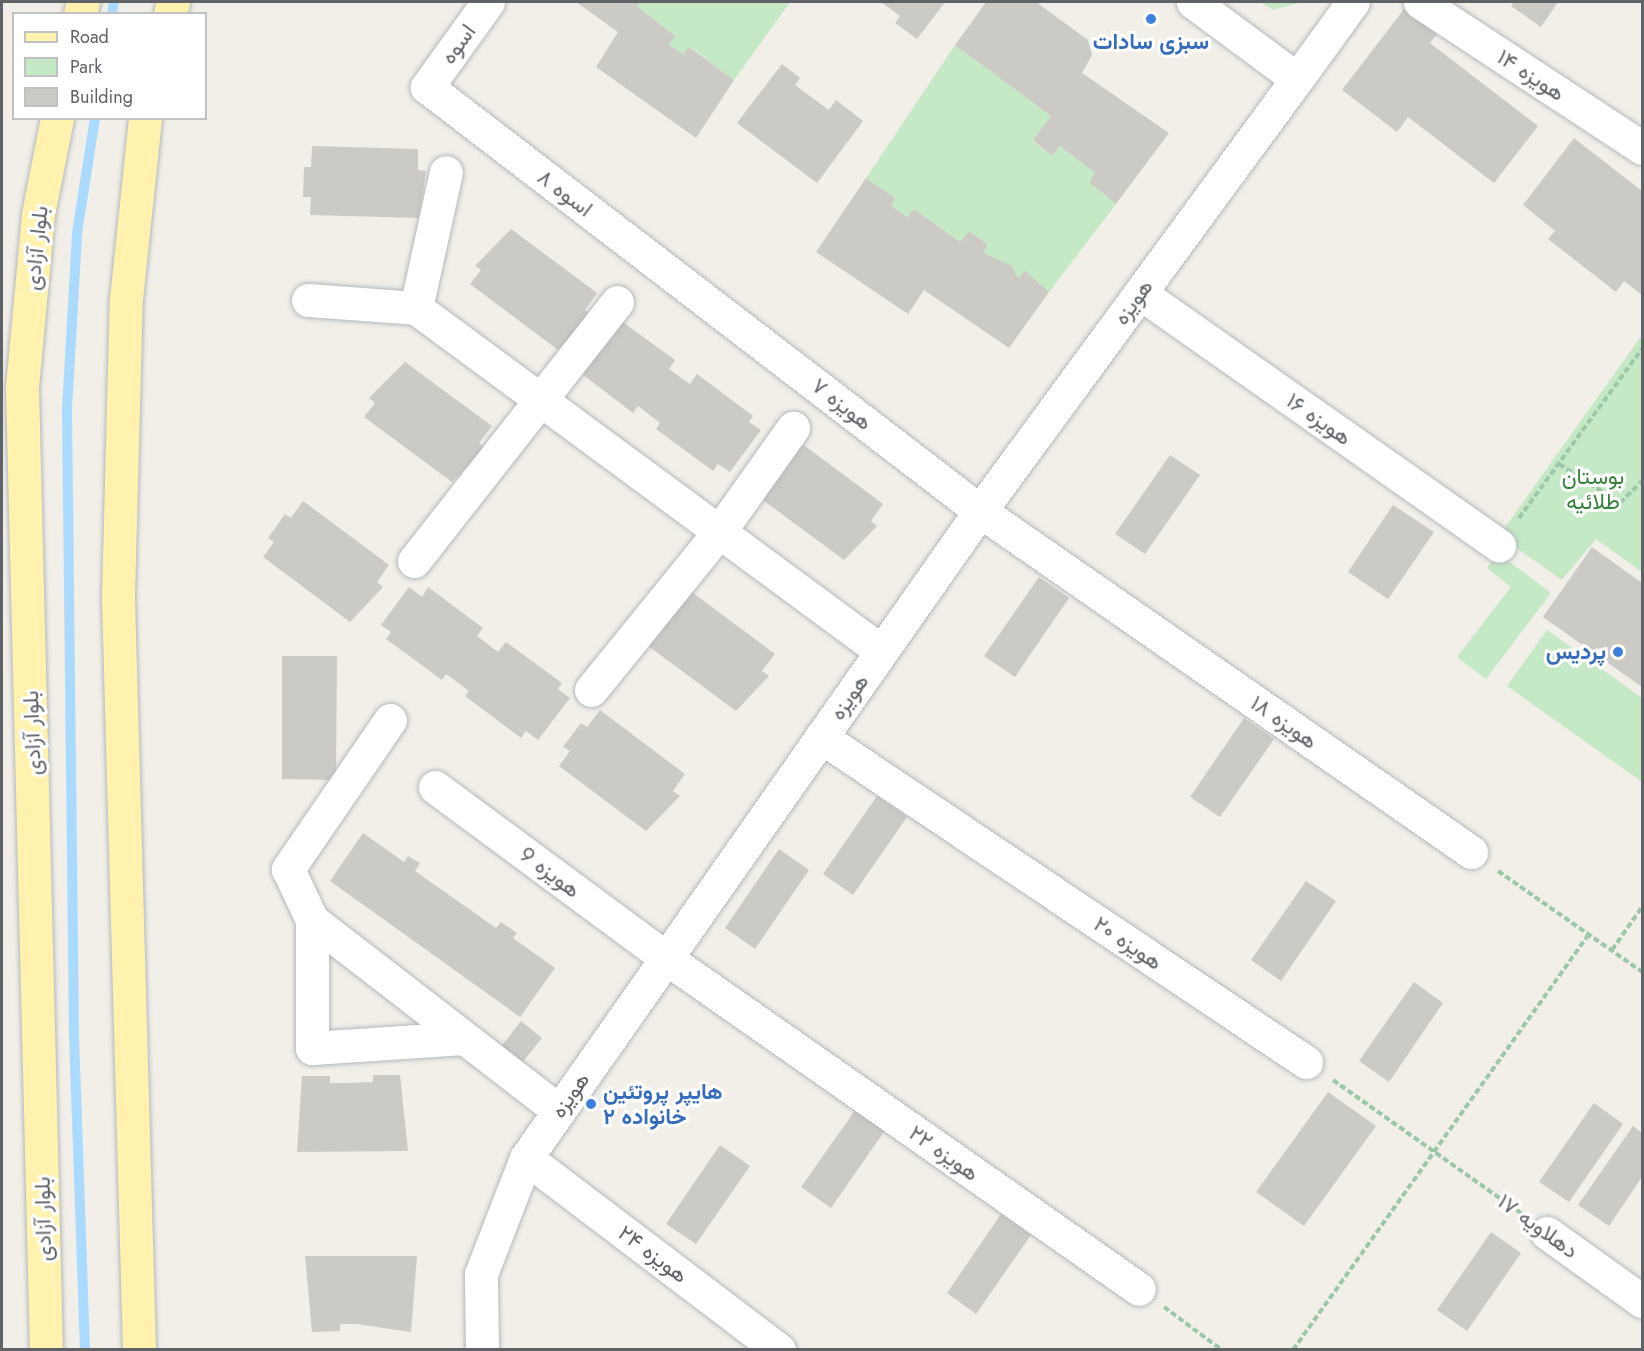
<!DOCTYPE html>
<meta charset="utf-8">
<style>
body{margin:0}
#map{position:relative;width:1644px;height:1351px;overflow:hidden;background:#f1efe8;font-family:Jost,Vazirmatn,sans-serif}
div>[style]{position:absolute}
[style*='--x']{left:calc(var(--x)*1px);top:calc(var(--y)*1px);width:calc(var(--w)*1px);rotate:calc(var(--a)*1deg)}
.green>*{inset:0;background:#c5e8c5}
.stream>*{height:10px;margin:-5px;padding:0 5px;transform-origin:5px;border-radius:5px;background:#aadaff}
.building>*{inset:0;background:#cccac5}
.path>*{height:4px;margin-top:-2px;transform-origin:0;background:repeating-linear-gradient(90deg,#9cc7a9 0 6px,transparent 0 9px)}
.roads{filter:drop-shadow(0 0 2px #b5b8bc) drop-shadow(0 0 2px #b5b8bc)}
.minor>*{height:33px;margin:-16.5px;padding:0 16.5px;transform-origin:16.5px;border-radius:16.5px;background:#fff}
.major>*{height:33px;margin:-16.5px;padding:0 16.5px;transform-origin:16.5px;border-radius:16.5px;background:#fff2af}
.dots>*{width:16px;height:16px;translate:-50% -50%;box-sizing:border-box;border:3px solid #fff;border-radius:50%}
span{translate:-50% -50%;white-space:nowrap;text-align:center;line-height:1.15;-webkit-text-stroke:6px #fff;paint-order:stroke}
.shop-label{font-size:22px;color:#366cbe;font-weight:700}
.right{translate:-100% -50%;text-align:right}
.left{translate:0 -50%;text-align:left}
.street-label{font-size:22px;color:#5f6368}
.park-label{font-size:22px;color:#348238}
.frame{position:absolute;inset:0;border:3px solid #5f6368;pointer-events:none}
.legend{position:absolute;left:12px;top:12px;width:195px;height:108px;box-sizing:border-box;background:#fff;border:2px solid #bfc1c3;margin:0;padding:8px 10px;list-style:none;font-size:18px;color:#5f6368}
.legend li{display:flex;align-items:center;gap:12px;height:30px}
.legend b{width:30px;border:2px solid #bfc1c3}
</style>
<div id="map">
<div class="green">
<div style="clip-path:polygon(640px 2px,790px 2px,734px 80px,690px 47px,683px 54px,669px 45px,675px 36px,637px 6px)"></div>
<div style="clip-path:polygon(1260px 2px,1302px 2px,1273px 10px)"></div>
<div style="clip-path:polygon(955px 45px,1051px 116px,1033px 141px,1052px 156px,1060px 146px,1095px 173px,1089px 182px,1116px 204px,1049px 292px,1025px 272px,1018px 278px,1011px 266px,984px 253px,987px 244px,969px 231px,960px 242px,914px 209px,907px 217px,892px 206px,895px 198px,866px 178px)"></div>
<div style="clip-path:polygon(1642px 335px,1642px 572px,1596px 539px,1562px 580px,1499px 536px)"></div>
<div style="clip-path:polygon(1498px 553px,1551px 593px,1486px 679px,1457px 657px,1511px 587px,1487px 568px)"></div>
<div style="clip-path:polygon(1547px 630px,1642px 698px,1642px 782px,1507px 686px)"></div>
</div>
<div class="stream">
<div style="--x:112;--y:14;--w:12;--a:-81"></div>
<div style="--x:85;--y:1350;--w:313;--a:-92"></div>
<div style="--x:74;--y:1037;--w:628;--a:-90.64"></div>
<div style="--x:67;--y:409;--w:176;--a:-86.7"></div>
<div style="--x:77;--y:233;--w:116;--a:-81.1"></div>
</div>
<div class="building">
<div style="clip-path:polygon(576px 2px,640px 2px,637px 6px,675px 36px,669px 45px,683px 54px,689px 47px,734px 80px,696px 138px,596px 67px,618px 32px)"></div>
<div style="clip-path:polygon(881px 2px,945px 2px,917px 39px,895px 23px,900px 16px)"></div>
<div style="clip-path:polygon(986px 2px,1036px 2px,1088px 40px,1092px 55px,1082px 73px,1169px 133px,1116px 204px,1089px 182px,1095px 173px,1060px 146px,1052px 156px,1033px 140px,1051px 116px,955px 45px)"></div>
<div style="clip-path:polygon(1514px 2px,1558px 2px,1541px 27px,1511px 6px)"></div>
<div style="clip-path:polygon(1404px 9px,1437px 34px,1430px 43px,1538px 126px,1494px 183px,1408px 117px,1397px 132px,1342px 90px)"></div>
<div style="clip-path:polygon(782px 64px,800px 78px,795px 85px,829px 110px,836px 100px,863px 121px,817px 183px,737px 123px)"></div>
<div style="clip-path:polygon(1574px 138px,1642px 191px,1642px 295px,1624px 281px,1616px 292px,1548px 239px,1555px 231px,1523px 205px)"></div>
<div style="clip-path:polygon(312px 146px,418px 149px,418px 170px,426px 171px,419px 218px,310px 215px,311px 197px,303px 197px,304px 167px,311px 167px)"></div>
<div style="clip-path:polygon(866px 178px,895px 198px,892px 206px,907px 217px,914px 209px,960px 242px,969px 231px,987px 244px,984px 253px,1012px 266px,1018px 278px,1025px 271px,1049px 292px,1009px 348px,924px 290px,908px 314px,816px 252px)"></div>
<div style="clip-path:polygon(511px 229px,597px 293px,585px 310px,591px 315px,558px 350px,470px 284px,481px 270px,475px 266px)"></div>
<div style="clip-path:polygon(620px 320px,675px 360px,669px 369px,690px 384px,697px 374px,753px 416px,749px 422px,761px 430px,730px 472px,718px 464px,713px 471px,656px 429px,660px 423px,638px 406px,633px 413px,578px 371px)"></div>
<div style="clip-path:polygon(405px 362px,492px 426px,479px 443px,485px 448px,452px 482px,364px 417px,375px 403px,369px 398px)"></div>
<div style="clip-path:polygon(797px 440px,883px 504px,871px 521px,877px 526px,844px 560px,756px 495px)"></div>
<div style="clip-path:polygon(1170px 455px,1200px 475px,1145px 554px,1115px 534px)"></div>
<div style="clip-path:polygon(303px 501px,389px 565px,377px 582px,383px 587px,350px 622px,263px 557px,274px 542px,268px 538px,285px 514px,291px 518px)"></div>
<div style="clip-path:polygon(1393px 505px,1434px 532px,1388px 599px,1348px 572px)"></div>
<div style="clip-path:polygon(1592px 547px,1642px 583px,1642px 687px,1543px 617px)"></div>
<div style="clip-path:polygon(1039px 577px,1069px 598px,1015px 677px,984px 656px)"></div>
<div style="clip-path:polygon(409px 587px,422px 597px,428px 587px,483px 628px,477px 636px,498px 652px,506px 642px,562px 683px,558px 689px,570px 698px,538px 740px,526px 731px,521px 738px,465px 696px,469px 691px,446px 674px,442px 680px,386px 639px,391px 632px,381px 625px)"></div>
<div style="clip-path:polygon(689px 590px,775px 654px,762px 671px,769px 676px,736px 711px,648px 646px)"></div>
<div style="clip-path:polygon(282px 656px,337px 656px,336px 780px,282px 779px)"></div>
<div style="clip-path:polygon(600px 710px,685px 774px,673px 791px,680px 796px,646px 831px,559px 766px,570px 751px,563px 747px,581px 723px,587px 727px)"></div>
<div style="clip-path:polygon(1244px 718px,1274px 739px,1220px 817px,1190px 797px)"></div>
<div style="clip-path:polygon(877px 796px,907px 817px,853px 895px,823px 874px)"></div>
<div style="clip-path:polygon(363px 833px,404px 862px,408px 856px,420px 863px,415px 871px,496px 928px,501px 922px,517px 933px,513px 938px,555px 968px,520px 1017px,330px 881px)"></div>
<div style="clip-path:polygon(779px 849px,809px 870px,755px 949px,725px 928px)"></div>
<div style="clip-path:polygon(1306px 881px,1336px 901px,1281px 981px,1251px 960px)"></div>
<div style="clip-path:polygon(1414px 982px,1443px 1003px,1389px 1082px,1359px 1061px)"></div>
<div style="clip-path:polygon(521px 1021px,542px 1038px,521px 1064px,500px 1048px)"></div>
<div style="clip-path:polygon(373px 1075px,400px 1075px,408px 1151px,297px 1152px,302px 1076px,330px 1076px,330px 1083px,346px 1083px,373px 1082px)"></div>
<div style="clip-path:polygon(1328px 1092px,1376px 1126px,1304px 1226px,1256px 1192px)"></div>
<div style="clip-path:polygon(1594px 1103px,1623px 1124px,1569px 1202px,1539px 1182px)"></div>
<div style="clip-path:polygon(856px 1109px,886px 1129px,831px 1208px,801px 1187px)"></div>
<div style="clip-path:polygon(1633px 1126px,1642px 1133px,1642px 1177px,1609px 1226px,1578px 1205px)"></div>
<div style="clip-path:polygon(720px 1145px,750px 1166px,696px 1244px,666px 1224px)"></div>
<div style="clip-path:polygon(1001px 1214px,1031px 1235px,976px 1314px,947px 1293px)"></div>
<div style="clip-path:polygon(1491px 1232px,1521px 1253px,1467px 1331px,1437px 1310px)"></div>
<div style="clip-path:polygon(305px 1256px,417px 1256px,411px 1332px,356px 1324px,340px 1324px,340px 1331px,312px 1332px)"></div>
</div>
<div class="path">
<div style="--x:1559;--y:464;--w:72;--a:32.6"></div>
<div style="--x:1620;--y:503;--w:31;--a:-45"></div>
<div style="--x:1519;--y:518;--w:209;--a:-54"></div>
<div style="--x:1498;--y:871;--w:176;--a:35"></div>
<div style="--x:1612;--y:950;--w:52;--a:-55.1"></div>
<div style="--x:1333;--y:1080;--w:232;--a:35.3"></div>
<div style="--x:1164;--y:1307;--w:72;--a:36.6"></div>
<div style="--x:1293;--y:1350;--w:511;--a:-54.57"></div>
</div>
<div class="roads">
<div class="minor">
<div style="--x:488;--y:2;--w:105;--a:125.7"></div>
<div style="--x:427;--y:87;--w:697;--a:37.48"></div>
<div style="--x:980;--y:511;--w:598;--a:34.78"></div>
<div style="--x:1193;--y:2;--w:129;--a:36.5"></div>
<div style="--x:1297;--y:79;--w:95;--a:-54"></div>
<div style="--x:1420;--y:2;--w:266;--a:33.3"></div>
<div style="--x:1140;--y:293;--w:439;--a:35.1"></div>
<div style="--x:308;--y:300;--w:108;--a:4.2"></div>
<div style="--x:416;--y:308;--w:139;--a:-77.6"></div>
<div style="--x:416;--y:308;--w:578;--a:36.41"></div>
<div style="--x:414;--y:561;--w:329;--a:-51.9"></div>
<div style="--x:591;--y:690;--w:203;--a:-51"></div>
<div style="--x:719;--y:532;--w:128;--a:-54.6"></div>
<div style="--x:390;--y:720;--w:181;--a:124.4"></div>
<div style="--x:288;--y:869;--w:56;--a:64.8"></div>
<div style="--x:312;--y:920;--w:312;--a:37.7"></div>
<div style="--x:821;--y:737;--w:584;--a:33.83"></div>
<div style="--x:435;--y:787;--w:287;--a:36.5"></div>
<div style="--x:666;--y:958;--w:577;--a:34.98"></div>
<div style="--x:312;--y:920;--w:128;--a:90"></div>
<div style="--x:312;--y:1048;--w:152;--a:-3.8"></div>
<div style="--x:526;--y:1158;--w:318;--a:37.2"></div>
<div style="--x:1547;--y:1233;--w:117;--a:35.6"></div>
<div style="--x:482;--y:1350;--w:76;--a:-90.8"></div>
<div style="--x:481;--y:1274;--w:124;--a:-68.8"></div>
<div style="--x:526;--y:1158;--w:790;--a:-54.94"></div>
<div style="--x:980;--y:511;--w:536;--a:-53.73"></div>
</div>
<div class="major">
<div style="--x:80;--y:14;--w:12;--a:-76"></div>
<div style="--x:170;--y:14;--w:12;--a:-76"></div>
<div style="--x:46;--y:1350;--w:963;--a:-91.43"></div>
<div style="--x:22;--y:387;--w:174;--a:-84.7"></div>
<div style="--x:38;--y:214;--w:98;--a:-78.8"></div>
<div style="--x:139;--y:1350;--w:753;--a:-91.6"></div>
<div style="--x:118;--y:597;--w:298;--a:-88.5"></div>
<div style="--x:126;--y:299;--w:182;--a:-84"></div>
</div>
</div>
<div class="dots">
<div style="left:1151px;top:19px;background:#3f7fe0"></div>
<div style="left:1618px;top:652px;background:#3f7fe0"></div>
<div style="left:591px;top:1104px;background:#3f7fe0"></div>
</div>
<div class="shop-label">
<span style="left:1151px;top:42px">سبزی سادات</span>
<span class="right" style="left:1606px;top:652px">پردیس</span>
<span class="left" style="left:603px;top:1104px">هایپر پروتئین<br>خانواده ۲</span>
</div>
<div class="street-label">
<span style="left:458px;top:44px;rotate:-54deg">اسوه</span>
<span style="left:1531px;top:75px;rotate:33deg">هویزه ۱۴</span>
<span style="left:565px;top:193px;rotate:37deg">اسوه ۸</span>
<span style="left:36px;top:248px;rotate:-84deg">بلوار آزادی</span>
<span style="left:1133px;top:302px;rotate:-54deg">هویزه</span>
<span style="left:842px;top:404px;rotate:38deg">هویزه ۷</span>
<span style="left:1319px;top:419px;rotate:35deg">هویزه ‍۱۶</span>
<span style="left:849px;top:697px;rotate:-55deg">هویزه</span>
<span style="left:1284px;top:722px;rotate:35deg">هویزه ‍۱۸</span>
<span style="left:32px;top:733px;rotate:-92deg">بلوار آزادی</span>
<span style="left:550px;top:872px;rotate:37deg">هویزه 9</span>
<span style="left:1128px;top:943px;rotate:34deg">هویزه ‍۲۰</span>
<span style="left:570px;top:1095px;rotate:-55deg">هویزه</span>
<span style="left:944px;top:1153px;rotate:35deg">هویزه ‍۲۲</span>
<span style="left:43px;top:1219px;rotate:-91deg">بلوار آزادی</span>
<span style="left:1538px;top:1226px;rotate:36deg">دهلاویه ۱۷</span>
<span style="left:653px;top:1254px;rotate:37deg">هویزه ‍۲۴</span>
</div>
<div class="park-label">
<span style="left:1593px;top:489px">بوستان<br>طلائیه</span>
</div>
<div class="frame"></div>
<ul class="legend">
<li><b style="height:8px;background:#fff2af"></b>Road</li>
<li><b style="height:16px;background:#c5e8c5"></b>Park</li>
<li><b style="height:16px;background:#cccac5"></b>Building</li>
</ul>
</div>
